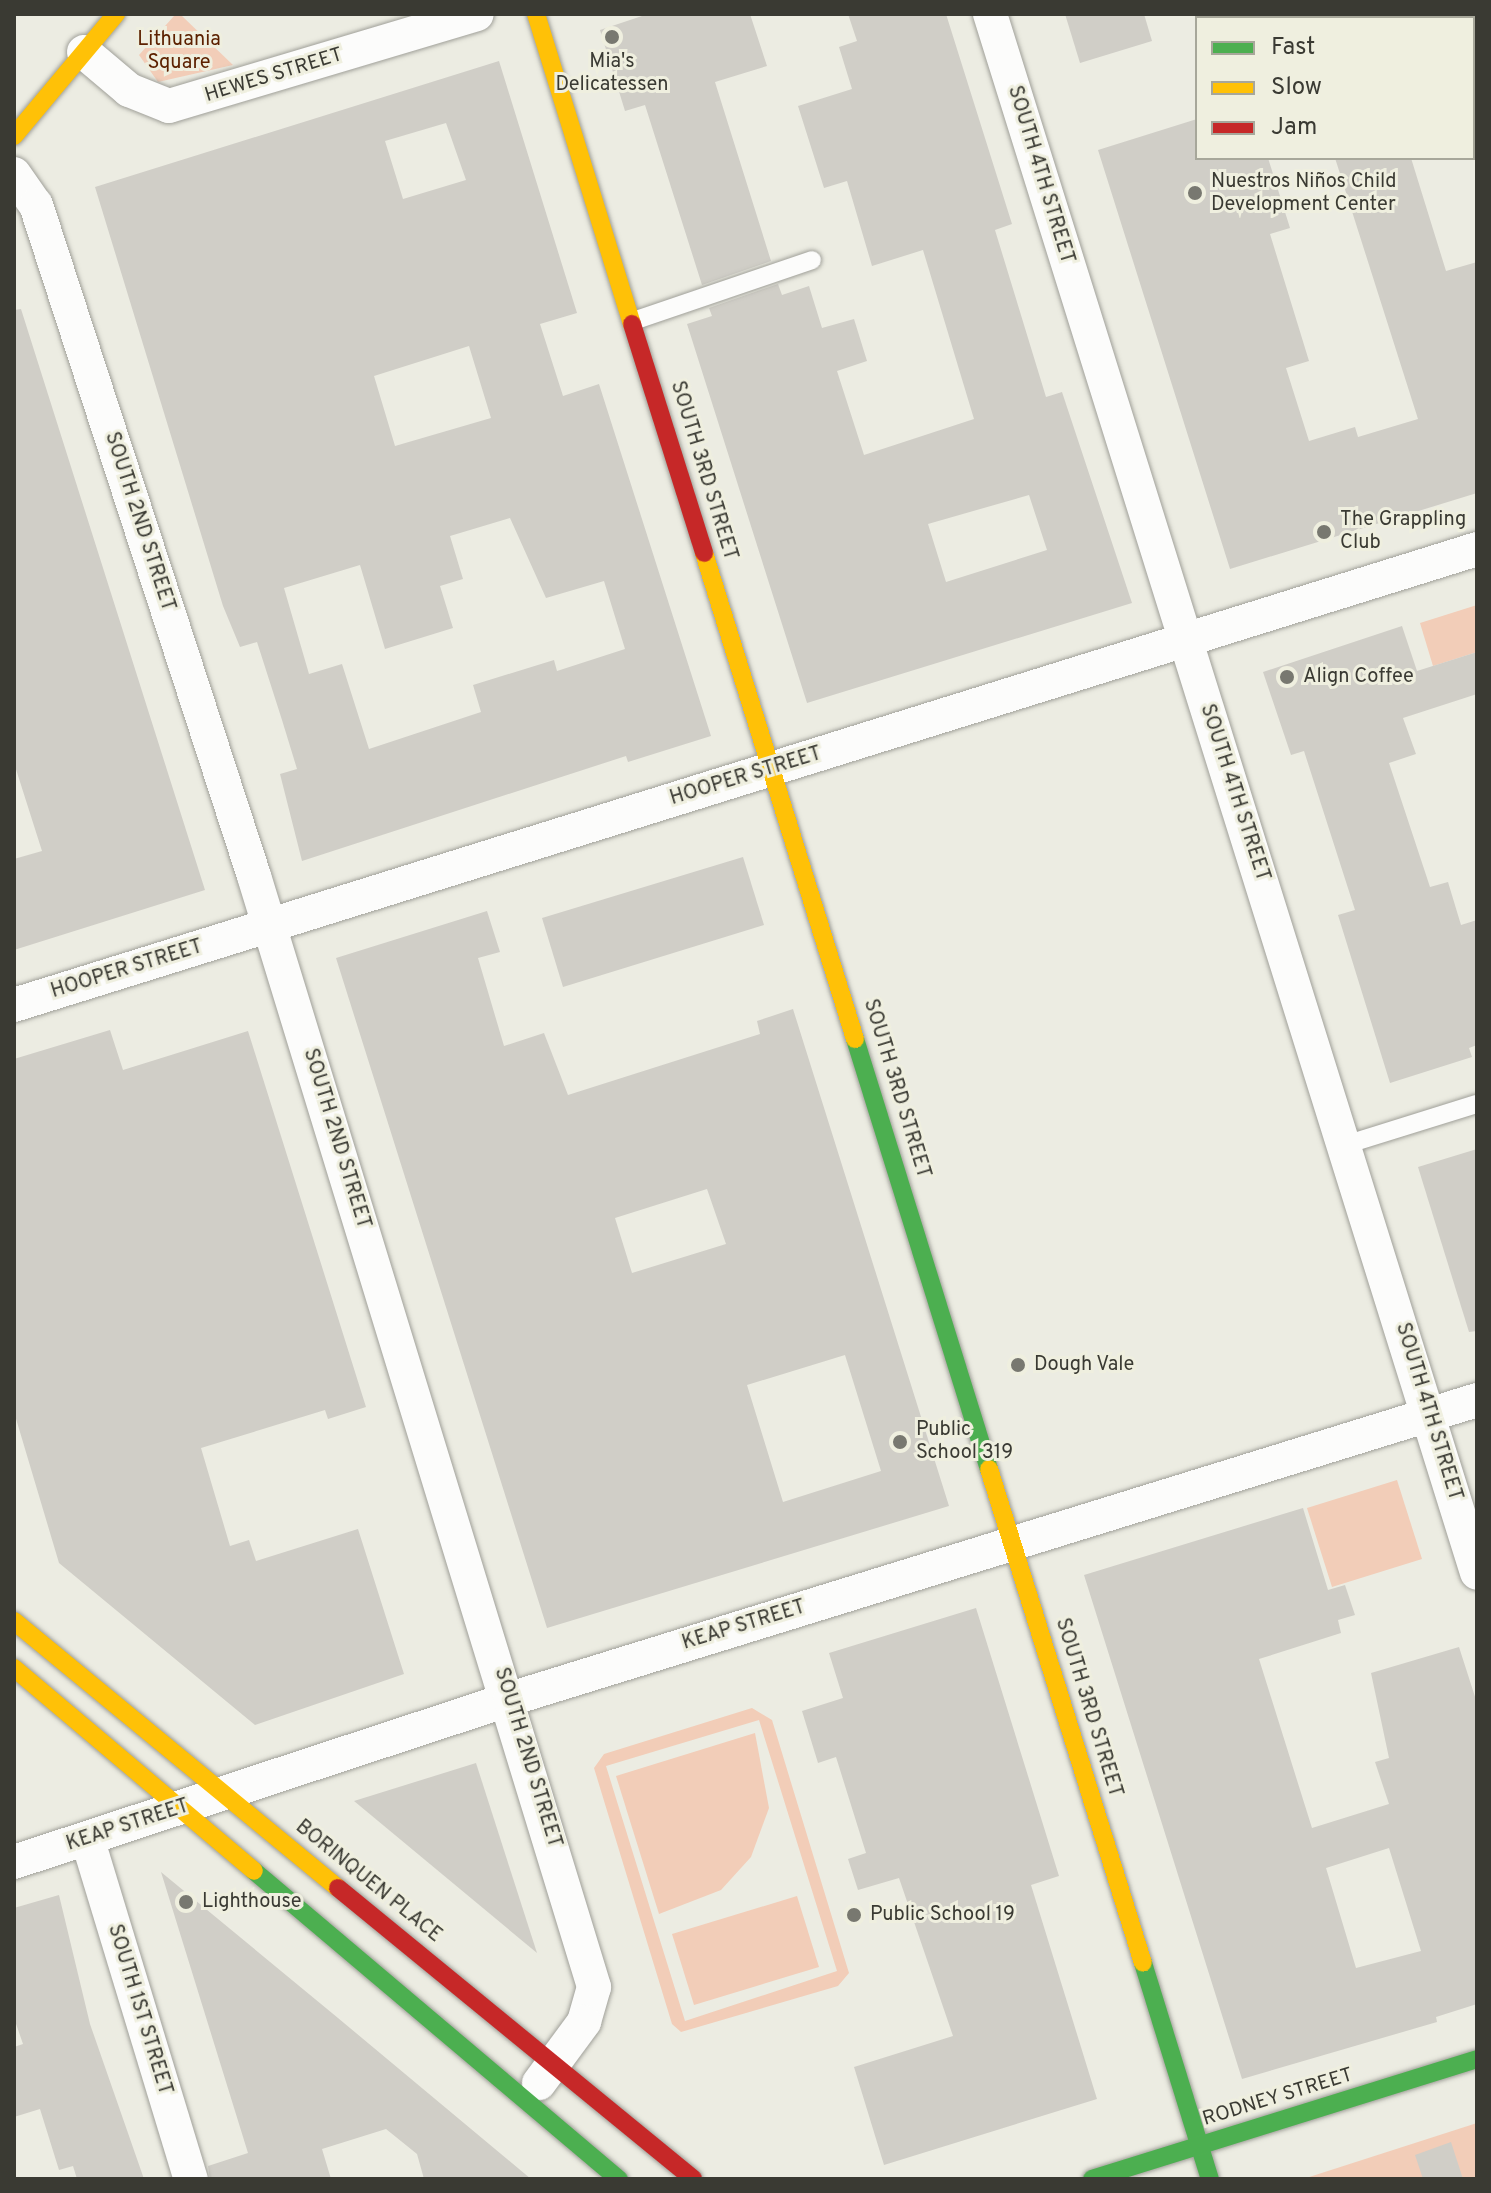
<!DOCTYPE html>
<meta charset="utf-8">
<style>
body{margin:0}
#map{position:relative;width:1491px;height:2193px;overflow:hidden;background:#ecece2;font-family:Overpass,sans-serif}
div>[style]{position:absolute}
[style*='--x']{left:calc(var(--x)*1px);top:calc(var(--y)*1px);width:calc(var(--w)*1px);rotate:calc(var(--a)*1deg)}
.green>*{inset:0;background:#f2cdb8}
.building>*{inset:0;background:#d0cec7}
.roads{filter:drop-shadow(0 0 2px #a0a099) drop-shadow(0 0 2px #a0a099)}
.lane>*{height:18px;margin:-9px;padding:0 9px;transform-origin:9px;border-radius:9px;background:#fcfcfb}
.street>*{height:34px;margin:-17px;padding:0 17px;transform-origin:17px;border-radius:17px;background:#fcfcfb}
.fast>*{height:18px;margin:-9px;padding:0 9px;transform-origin:9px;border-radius:9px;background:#4caf50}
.slow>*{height:18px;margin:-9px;padding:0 9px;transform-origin:9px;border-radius:9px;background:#ffc107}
.jam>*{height:18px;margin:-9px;padding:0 9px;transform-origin:9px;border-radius:9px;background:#c62828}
.dots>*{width:22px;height:22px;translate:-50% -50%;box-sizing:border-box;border:4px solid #efefdf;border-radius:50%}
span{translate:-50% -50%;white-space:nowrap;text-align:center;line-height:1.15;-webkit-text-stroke:6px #efefdf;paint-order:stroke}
.park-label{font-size:20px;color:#5c2100}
.poi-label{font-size:20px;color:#3a3a33}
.left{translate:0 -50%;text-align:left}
.street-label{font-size:20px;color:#3a3a33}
.frame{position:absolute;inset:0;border:16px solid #3a3a33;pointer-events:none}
.legend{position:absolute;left:1195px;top:16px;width:280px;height:144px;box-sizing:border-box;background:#efefdf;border:2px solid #a7a79a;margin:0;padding:10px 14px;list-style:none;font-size:24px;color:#3a3a33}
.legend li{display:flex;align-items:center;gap:16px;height:40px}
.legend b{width:40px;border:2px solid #a7a79a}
</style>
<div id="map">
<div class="green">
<div style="clip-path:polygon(174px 16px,182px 16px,233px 65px,158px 82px,139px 55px)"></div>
<div style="clip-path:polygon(1477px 605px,1477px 652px,1433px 666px,1420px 623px)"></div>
<div style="clip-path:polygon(1397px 1480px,1422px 1559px,1332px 1587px,1307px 1508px)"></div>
<div style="clip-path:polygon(evenodd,752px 1708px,772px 1720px,849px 1973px,838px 1986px,681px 2032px,672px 2024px,594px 1768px,604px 1754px,752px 1708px,759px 1720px,837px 1971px,685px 2021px,606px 1766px,759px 1720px)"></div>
<div style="clip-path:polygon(755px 1733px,769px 1808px,751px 1857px,721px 1890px,659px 1914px,616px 1776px)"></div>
<div style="clip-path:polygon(797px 1896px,819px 1967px,694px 2005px,672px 1934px)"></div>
<div style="clip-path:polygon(1477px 2123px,1477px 2179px,1303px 2179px)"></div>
</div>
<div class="building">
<div style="clip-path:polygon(648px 14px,750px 14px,767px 66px,715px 82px,771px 261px,702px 285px,645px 105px,625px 111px,600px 30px)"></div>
<div style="clip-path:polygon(evenodd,848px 14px,946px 14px,1012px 224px,995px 230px,1046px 397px,1062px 392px,1132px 603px,807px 703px,687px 324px,712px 316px,709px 308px,778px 284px,782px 295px,809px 286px,822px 328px,854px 319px,867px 361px,837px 371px,864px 455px,974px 419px,923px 250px,872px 266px,847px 181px,824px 188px,798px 106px,852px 89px,839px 47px,857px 41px,848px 14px,1029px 495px,1047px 550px,946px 582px,928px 524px,1029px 495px)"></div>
<div style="clip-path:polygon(1065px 14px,1144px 14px,1152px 41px,1080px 63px)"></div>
<div style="clip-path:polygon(evenodd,499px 61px,577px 313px,540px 324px,563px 396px,599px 384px,711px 736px,628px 762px,626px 756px,302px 861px,280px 774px,297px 769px,282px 720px,257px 642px,240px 647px,223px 606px,95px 187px,499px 61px,446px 123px,466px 180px,403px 199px,385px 141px,446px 123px,499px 61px,469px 346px,491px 418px,395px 446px,374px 376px,469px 346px,499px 61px,510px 518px,546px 598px,604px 581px,625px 649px,557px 671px,554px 660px,473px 685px,481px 712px,369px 749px,342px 664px,309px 674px,284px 588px,360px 565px,385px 649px,453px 628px,440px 586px,463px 579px,450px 536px,510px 518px)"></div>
<div style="clip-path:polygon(1197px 119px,1197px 158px,1268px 158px,1290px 228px,1270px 234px,1309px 361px,1286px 368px,1309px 441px,1355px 427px,1358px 437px,1418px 419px,1335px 158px,1411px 158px,1446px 271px,1477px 262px,1477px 493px,1230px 569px,1098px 150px)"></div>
<div style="clip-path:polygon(21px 309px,205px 890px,14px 950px,14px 859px,42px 851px,14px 763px,14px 310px)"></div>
<div style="clip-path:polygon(1402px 626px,1417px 671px,1477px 652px,1477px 694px,1403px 718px,1416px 754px,1389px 763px,1430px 887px,1448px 882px,1461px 925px,1477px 920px,1477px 1045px,1469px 1048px,1472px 1057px,1390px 1083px,1338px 915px,1355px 910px,1304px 751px,1291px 755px,1263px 672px)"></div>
<div style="clip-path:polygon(743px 857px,764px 925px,563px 987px,542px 918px)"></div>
<div style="clip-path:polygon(evenodd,487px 911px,500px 952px,478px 958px,504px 1046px,544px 1033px,568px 1095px,760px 1034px,757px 1021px,793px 1009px,949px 1506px,547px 1628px,336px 958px,487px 911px,707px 1189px,726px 1244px,632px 1273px,615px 1218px,707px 1189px,487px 911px,845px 1355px,881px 1471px,783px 1502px,747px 1385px,845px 1355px)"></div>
<div style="clip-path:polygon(110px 1030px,123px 1070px,248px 1031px,366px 1407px,328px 1419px,325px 1410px,201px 1448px,230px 1546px,249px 1540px,256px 1561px,358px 1529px,404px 1674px,255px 1725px,59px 1563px,14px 1412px,14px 1059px)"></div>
<div style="clip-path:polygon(1477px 1149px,1477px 1331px,1469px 1332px,1418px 1167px)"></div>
<div style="clip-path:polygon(evenodd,1303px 1508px,1328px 1590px,1345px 1585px,1355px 1615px,1338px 1620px,1341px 1633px,1259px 1659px,1312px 1828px,1389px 1804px,1375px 1762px,1389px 1758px,1371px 1673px,1459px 1647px,1477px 1703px,1477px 2004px,1436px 2017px,1437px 2022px,1242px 2079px,1084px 1575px,1303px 1508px,1389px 1848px,1421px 1951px,1356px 1968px,1326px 1868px,1389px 1848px)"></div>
<div style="clip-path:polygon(976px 1608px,1059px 1876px,1031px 1885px,1097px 2099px,884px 2165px,854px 2067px,953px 2036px,899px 1878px,858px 1890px,848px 1859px,866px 1853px,836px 1757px,818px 1763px,802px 1711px,843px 1698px,829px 1653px)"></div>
<div style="clip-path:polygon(476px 1763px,537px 1953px,354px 1801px)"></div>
<div style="clip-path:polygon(161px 1872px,338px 2018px,531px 2179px,424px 2179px,417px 2154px,386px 2129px,322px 2149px,331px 2179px,210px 2179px,208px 2166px,248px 2153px)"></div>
<div style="clip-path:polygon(59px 1895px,90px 2024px,144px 2179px,77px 2179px,73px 2166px,59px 2170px,40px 2109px,14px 2117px,14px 2047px,23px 2044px,14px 2018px,14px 1908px)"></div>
<div style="clip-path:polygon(1451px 2142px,1463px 2179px,1423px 2179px,1415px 2155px)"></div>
</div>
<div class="roads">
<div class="lane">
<div style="--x:633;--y:321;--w:189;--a:-18.8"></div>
<div style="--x:1345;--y:1145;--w:138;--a:-17.3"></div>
</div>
<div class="street">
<div style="--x:990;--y:14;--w:1633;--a:72.65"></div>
<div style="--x:1441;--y:14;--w:4;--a:76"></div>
<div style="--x:84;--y:52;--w:59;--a:40.2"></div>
<div style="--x:129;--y:90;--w:43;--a:21.8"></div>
<div style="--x:169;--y:106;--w:321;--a:-16.6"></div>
<div style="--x:1473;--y:109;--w:13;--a:72"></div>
<div style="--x:14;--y:174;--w:38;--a:55"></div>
<div style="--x:36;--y:205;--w:706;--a:72"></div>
<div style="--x:254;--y:876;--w:1162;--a:72.98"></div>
<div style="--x:594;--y:1987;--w:36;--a:106"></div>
<div style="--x:584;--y:2022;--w:76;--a:126.4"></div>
<div style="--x:14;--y:1005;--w:1532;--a:-17.31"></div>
<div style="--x:88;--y:1841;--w:353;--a:73.1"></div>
<div style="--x:14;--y:1862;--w:522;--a:-18.19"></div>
<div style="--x:510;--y:1699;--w:1012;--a:-17.18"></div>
</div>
<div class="fast">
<div style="--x:855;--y:1039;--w:450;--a:72.7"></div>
<div style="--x:254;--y:1871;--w:478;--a:40.2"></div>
<div style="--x:1143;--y:1963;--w:226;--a:72.8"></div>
<div style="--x:1092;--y:2179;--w:403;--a:-17.3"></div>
</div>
<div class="slow">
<div style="--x:536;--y:14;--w:325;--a:72.8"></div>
<div style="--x:14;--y:136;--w:159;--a:-50.1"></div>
<div style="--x:704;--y:553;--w:509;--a:72.74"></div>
<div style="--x:989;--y:1469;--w:517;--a:72.69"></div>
<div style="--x:14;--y:1621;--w:420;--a:39.5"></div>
<div style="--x:14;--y:1668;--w:314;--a:40.2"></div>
</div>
<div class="jam">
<div style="--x:632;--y:324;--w:240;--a:72.5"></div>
<div style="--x:338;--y:1888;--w:459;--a:39.3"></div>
</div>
</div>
<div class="dots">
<div style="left:612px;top:37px;background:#787870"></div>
<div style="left:1195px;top:193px;background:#787870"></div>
<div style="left:1324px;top:532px;background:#787870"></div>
<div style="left:1287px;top:677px;background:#787870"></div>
<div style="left:1018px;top:1365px;background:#787870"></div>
<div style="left:900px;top:1442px;background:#787870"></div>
<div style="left:186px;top:1902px;background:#787870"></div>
<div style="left:854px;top:1915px;background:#787870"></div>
</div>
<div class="park-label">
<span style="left:179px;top:52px">Lithuania<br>Square</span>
</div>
<div class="poi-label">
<span style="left:612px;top:74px">Mia's<br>Delicatessen</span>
<span class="left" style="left:1211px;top:194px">Nuestros Niños Child<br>Development Center</span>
<span class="left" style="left:1340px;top:532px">The Grappling<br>Club</span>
<span class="left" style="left:1303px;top:677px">Align Coffee</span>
<span class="left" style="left:1034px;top:1365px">Dough Vale</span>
<span class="left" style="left:916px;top:1442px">Public<br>School 319</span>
<span class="left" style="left:202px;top:1902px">Lighthouse</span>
<span class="left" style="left:870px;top:1915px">Public School 19</span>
</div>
<div class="street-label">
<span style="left:274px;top:76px;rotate:-17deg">HEWES STREET</span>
<span style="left:1040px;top:175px;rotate:73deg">SOUTH 4TH STREET</span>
<span style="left:703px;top:471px;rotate:73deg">SOUTH 3RD STREET</span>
<span style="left:139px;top:522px;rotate:72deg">SOUTH 2ND STREET</span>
<span style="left:746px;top:777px;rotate:-17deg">HOOPER STREET</span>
<span style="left:1234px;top:793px;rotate:72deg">SOUTH 4TH STREET</span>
<span style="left:127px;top:970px;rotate:-17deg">HOOPER STREET</span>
<span style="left:896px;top:1089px;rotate:73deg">SOUTH 3RD STREET</span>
<span style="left:336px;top:1139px;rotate:73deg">SOUTH 2ND STREET</span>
<span style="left:1428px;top:1412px;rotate:73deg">SOUTH 4TH STREET</span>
<span style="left:744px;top:1626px;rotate:-17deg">KEAP STREET</span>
<span style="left:1088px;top:1708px;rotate:73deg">SOUTH 3RD STREET</span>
<span style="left:527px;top:1758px;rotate:73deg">SOUTH 2ND STREET</span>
<span style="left:128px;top:1826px;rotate:-18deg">KEAP STREET</span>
<span style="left:368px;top:1882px;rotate:39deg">BORINQUEN PLACE</span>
<span style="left:139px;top:2010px;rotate:73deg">SOUTH 1ST STREET</span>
<span style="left:1278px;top:2098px;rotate:-17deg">RODNEY STREET</span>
</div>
<div class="frame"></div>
<ul class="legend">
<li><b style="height:10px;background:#4caf50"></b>Fast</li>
<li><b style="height:10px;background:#ffc107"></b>Slow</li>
<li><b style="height:10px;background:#c62828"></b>Jam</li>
</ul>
</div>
